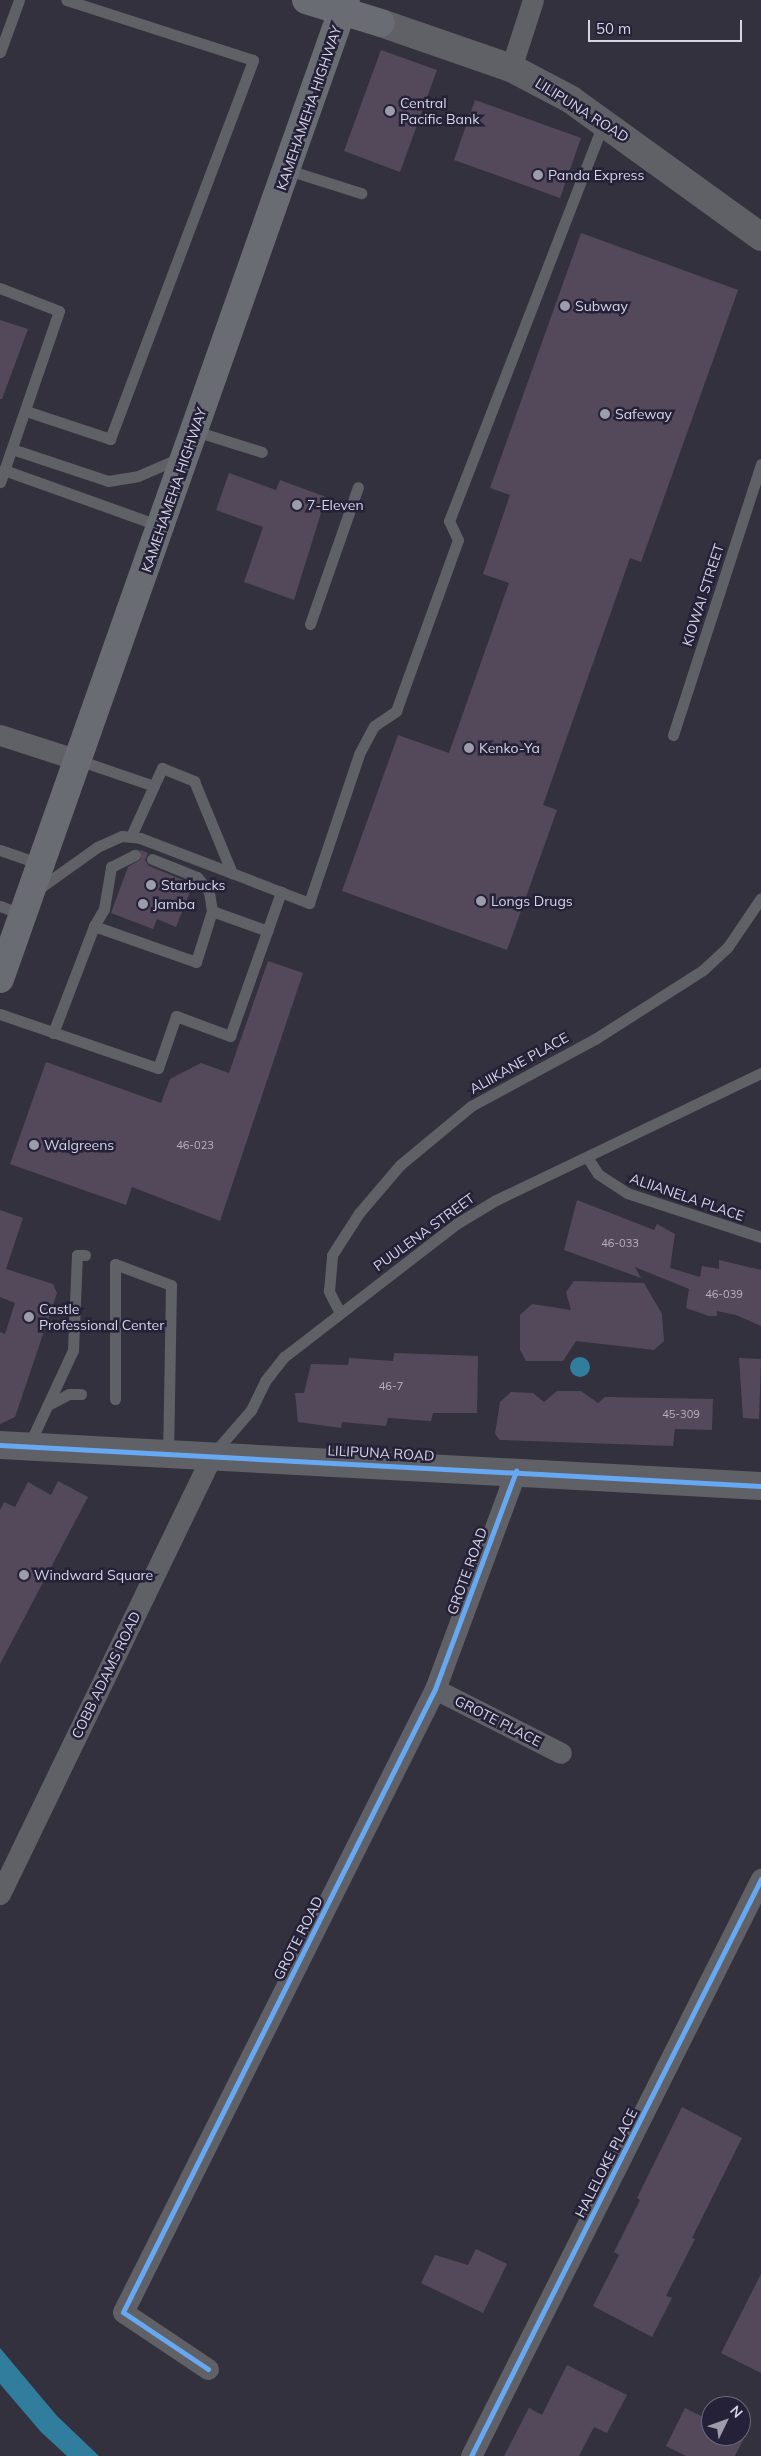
<!DOCTYPE html>
<style>
body{margin:0}
#map{position:relative;width:761px;height:2456px;overflow:hidden;background:#33313e;font-family:Mulish,sans-serif}
div>[style]{position:absolute}
[style*='--x']{left:calc(var(--x)*1px);top:calc(var(--y)*1px);width:calc(var(--w)*1px);rotate:calc(var(--a)*1deg)}
.water>*{inset:0;background:#307d9e}
.round{border-radius:50%}
.building>*{inset:0;background:#54495b}
.service>*{height:11px;margin:-5.5px;padding:0 5.5px;transform-origin:5.5px;border-radius:5.5px;background:#5f6166}
.minor>*{height:21px;margin:-10.5px;padding:0 10.5px;transform-origin:10.5px;border-radius:10.5px;background:#5f6166}
.tertiary>*{height:28px;margin:-14px;padding:0 14px;transform-origin:14px;border-radius:14px;background:#5f6166}
.secondary>*{height:28px;margin:-14px;padding:0 14px;transform-origin:14px;border-radius:14px;background:#696c72}
.cycleway>*{height:5px;margin:-2.5px;padding:0 2.5px;transform-origin:2.5px;border-radius:2.5px;background:#66a8f1}
.dots>*{width:14px;height:14px;translate:-50% -50%;box-sizing:border-box;border:2px solid #252139;border-radius:50%}
span{translate:-50% -50%;white-space:nowrap;text-align:center;line-height:1.15;-webkit-text-stroke:5px #252139;paint-order:stroke}
.number-label{font-size:11px;color:#b6b2c2}
.number-label span{-webkit-text-stroke-width:0}
.poi-label{font-size:14px;color:#d6d5e5}
.left{translate:0 -50%;text-align:left}
.street-label{font-size:14px;color:#d6d5e5}
.north{position:absolute;left:701px;top:2396px;width:50px;height:50px;box-sizing:border-box;background:#252139;border:1px solid #6c697e;border-radius:50%;rotate:48deg;font-size:14px;font-weight:700;line-height:20px;text-align:center;color:#d6d5e5}
.north::after{content:'';display:block;margin:auto;width:18px;height:22px;background:#9d9cab;clip-path:polygon(50% 0,100% 100%,50% 72%,0 100%)}
.scale{position:absolute;left:588px;top:20px;width:154px;height:22px;box-sizing:border-box;border:2px solid #d6d5e5;border-top:0;padding-left:6px;font-size:15px;line-height:18px;white-space:nowrap;color:#d6d5e5;-webkit-text-stroke:4px #252139;paint-order:stroke}
</style>
<div id="map">
<div class="water">
<div class="round" style="left:570px;top:1357px;width:20px;height:20px"></div>
<div style="clip-path:polygon(0 2348px,57px 2416px,99px 2456px,67px 2456px,41px 2432px,0 2384px)"></div>
</div>
<div class="building">
<div style="clip-path:polygon(381px 50px,437px 70px,400px 172px,344px 151px)"></div>
<div style="clip-path:polygon(475px 100px,581px 138px,560px 198px,454px 160px)"></div>
<div style="clip-path:polygon(581px 233px,738px 290px,641px 562px,630px 558px,543px 805px,557px 810px,507px 950px,342px 891px,398px 735px,449px 753px,509px 583px,483px 574px,510px 495px,490px 488px)"></div>
<div style="clip-path:polygon(0 320px,28px 329px,2px 399px,0 399px)"></div>
<div style="clip-path:polygon(229px 473px,276px 490px,280px 480px,326px 497px,294px 600px,244px 582px,263px 527px,216px 510px)"></div>
<div style="clip-path:polygon(140px 850px,148px 853px,145px 860px,149px 866px,193px 884px,176px 927px,157px 919px,153px 929px,111px 913px,128px 867px,141px 859px)"></div>
<div style="clip-path:polygon(268px 961px,303px 973px,220px 1221px,132px 1187px,126px 1205px,10px 1164px,46px 1062px,161px 1103px,170px 1079px,201px 1063px,229px 1073px)"></div>
<div style="clip-path:polygon(577px 1200px,654px 1230px,657px 1224px,675px 1234px,670px 1268px,700px 1277px,702px 1266px,719px 1269px,719px 1260px,761px 1270px,761px 1326px,736px 1315px,717px 1311px,717px 1316px,709px 1316px,686px 1308px,689px 1289px,635px 1267px,641px 1278px,564px 1250px)"></div>
<div style="clip-path:polygon(0 1210px,23px 1218px,6px 1269px,53px 1284px,57px 1293px,15px 1417px,0 1424px,0 1332px,5px 1334px,15px 1303px,0 1297px)"></div>
<div style="clip-path:polygon(574px 1281px,644px 1283px,662px 1314px,664px 1341px,654px 1350px,576px 1341px,563px 1361px,526px 1361px,520px 1350px,520px 1315px,532px 1304px,571px 1310px,566px 1292px)"></div>
<div style="clip-path:polygon(394px 1353px,478px 1356px,477px 1413px,433px 1413px,431px 1421px,388px 1418px,386px 1426px,342px 1422px,341px 1428px,298px 1422px,295px 1393px,304px 1393px,311px 1364px,348px 1365px,349px 1358px,393px 1361px)"></div>
<div style="clip-path:polygon(739px 1358px,761px 1359px,759px 1419px,743px 1418px)"></div>
<div style="clip-path:polygon(557px 1391px,581px 1391px,598px 1403px,605px 1397px,713px 1399px,712px 1430px,675px 1429px,673px 1446px,500px 1440px,495px 1434px,500px 1402px,511px 1392px,533px 1393px,544px 1402px)"></div>
<div style="clip-path:polygon(58px 1481px,88px 1497px,0 1664px,0 1510px,4px 1502px,15px 1507px,28px 1482px,51px 1495px)"></div>
<div style="clip-path:polygon(682px 2107px,742px 2138px,692px 2238px,695px 2239px,666px 2296px,672px 2298px,652px 2337px,593px 2306px,619px 2255px,614px 2252px,640px 2200px,637px 2198px)"></div>
<div style="clip-path:polygon(476px 2249px,507px 2264px,483px 2313px,421px 2283px,435px 2255px,468px 2265px)"></div>
<div style="clip-path:polygon(761px 2274px,761px 2373px,721px 2353px)"></div>
<div style="clip-path:polygon(567px 2365px,627px 2395px,607px 2433px,594px 2427px,579px 2456px,504px 2456px,529px 2408px,542px 2415px)"></div>
<div style="clip-path:polygon(685px 2408px,711px 2421px,711px 2436px,745px 2436px,735px 2456px,686px 2456px,666px 2446px)"></div>
</div>
<div class="service">
<div style="--x:0;--y:52;--w:55;--a:-69.9"></div>
<div style="--x:288;--y:170;--w:77;--a:17.5"></div>
<div style="--x:0;--y:288;--w:63;--a:21.3"></div>
<div style="--x:59;--y:311;--w:181;--a:109"></div>
<div style="--x:26;--y:411;--w:89;--a:18.4"></div>
<div style="--x:110;--y:439;--w:405;--a:-69.3"></div>
<div style="--x:253;--y:60;--w:196;--a:-162.2"></div>
<div style="--x:195;--y:431;--w:70;--a:17.4"></div>
<div style="--x:12;--y:449;--w:101;--a:18.4"></div>
<div style="--x:108;--y:481;--w:30;--a:-9"></div>
<div style="--x:138;--y:476;--w:48;--a:-23.4"></div>
<div style="--x:4;--y:470;--w:166;--a:19.7"></div>
<div style="--x:310;--y:624;--w:145;--a:-70.7"></div>
<div style="--x:673;--y:735;--w:285;--a:-72"></div>
<div style="--x:78;--y:760;--w:80;--a:18.9"></div>
<div style="--x:131;--y:836;--w:75;--a:-65.5"></div>
<div style="--x:162;--y:768;--w:35;--a:22"></div>
<div style="--x:194;--y:781;--w:100;--a:67.6"></div>
<div style="--x:232;--y:873;--w:83;--a:21.3"></div>
<div style="--x:309;--y:903;--w:157;--a:-71.4"></div>
<div style="--x:359;--y:754;--w:32;--a:-62"></div>
<div style="--x:374;--y:726;--w:27;--a:-34"></div>
<div style="--x:396;--y:711;--w:182;--a:-70.1"></div>
<div style="--x:458;--y:540;--w:21;--a:-115"></div>
<div style="--x:449;--y:521;--w:427;--a:-68.8"></div>
<div style="--x:0;--y:850;--w:43;--a:18.9"></div>
<div style="--x:152;--y:859;--w:48;--a:21.8"></div>
<div style="--x:197;--y:877;--w:19;--a:51"></div>
<div style="--x:209;--y:892;--w:19;--a:81"></div>
<div style="--x:37;--y:890;--w:74;--a:-35.6"></div>
<div style="--x:97;--y:847;--w:27;--a:-24"></div>
<div style="--x:122;--y:836;--w:18;--a:6"></div>
<div style="--x:140;--y:838;--w:98;--a:20.8"></div>
<div style="--x:0;--y:906;--w:25;--a:21"></div>
<div style="--x:94;--y:926;--w:20;--a:-60"></div>
<div style="--x:104;--y:909;--w:43;--a:-80.5"></div>
<div style="--x:111;--y:867;--w:27;--a:-27"></div>
<div style="--x:0;--y:1014;--w:167;--a:18.9"></div>
<div style="--x:158;--y:1068;--w:55;--a:-70.9"></div>
<div style="--x:176;--y:1016;--w:58;--a:20.3"></div>
<div style="--x:230;--y:1036;--w:153;--a:-70.5"></div>
<div style="--x:53;--y:1033;--w:115;--a:-69"></div>
<div style="--x:94;--y:926;--w:108;--a:19.4"></div>
<div style="--x:196;--y:962;--w:53;--a:-72.6"></div>
<div style="--x:212;--y:911;--w:59;--a:19.7"></div>
<div style="--x:587;--y:1157;--w:20;--a:57"></div>
<div style="--x:598;--y:1174;--w:35;--a:33"></div>
<div style="--x:627;--y:1193;--w:141;--a:18.2"></div>
<div style="--x:340;--y:1313;--w:25;--a:-117"></div>
<div style="--x:329;--y:1291;--w:36;--a:-85"></div>
<div style="--x:332;--y:1255;--w:50;--a:-57.3"></div>
<div style="--x:359;--y:1213;--w:63;--a:-49.5"></div>
<div style="--x:400;--y:1165;--w:92;--a:-39.7"></div>
<div style="--x:471;--y:1106;--w:141;--a:-28.4"></div>
<div style="--x:595;--y:1039;--w:128;--a:-32.6"></div>
<div style="--x:703;--y:970;--w:33;--a:-43"></div>
<div style="--x:727;--y:948;--w:60;--a:-55.8"></div>
<div style="--x:115;--y:1399;--w:135;--a:-90"></div>
<div style="--x:115;--y:1264;--w:60;--a:20.6"></div>
<div style="--x:171;--y:1285;--w:168;--a:91"></div>
<div style="--x:50;--y:1404;--w:21;--a:-28"></div>
<div style="--x:69;--y:1394;--w:12;--a:0"></div>
<div style="--x:29;--y:1445;--w:105;--a:-65.1"></div>
<div style="--x:73;--y:1350;--w:95;--a:-87.6"></div>
<div style="--x:77;--y:1255;--w:8;--a:0"></div>
<div style="--x:212;--y:1455;--w:60;--a:-49.1"></div>
<div style="--x:251;--y:1410;--w:32;--a:-64"></div>
<div style="--x:265;--y:1381;--w:31;--a:-52"></div>
<div style="--x:284;--y:1357;--w:217;--a:-37.7"></div>
<div style="--x:456;--y:1224;--w:47;--a:-31"></div>
<div style="--x:496;--y:1200;--w:294;--a:-25.6"></div>
</div>
<div class="minor">
<div style="--x:511;--y:68;--w:71;--a:-72.1"></div>
<div style="--x:0;--y:735;--w:82;--a:17.8"></div>
<div style="--x:435;--y:1689;--w:141;--a:26.9"></div>
<div style="--x:0;--y:1894;--w:487;--a:-64.2"></div>
<div style="--x:208;--y:2369;--w:102;--a:-146.2"></div>
<div style="--x:123;--y:2312;--w:697;--a:-63.4"></div>
<div style="--x:435;--y:1689;--w:233;--a:-69.6"></div>
<div style="--x:471;--y:2456;--w:646;--a:-63.32"></div>
</div>
<div class="tertiary">
<div style="--x:381;--y:23;--w:138;--a:19.1"></div>
<div style="--x:511;--y:68;--w:67;--a:27.7"></div>
<div style="--x:570;--y:99;--w:236;--a:35.8"></div>
<div style="--x:0;--y:1445;--w:762;--a:3.08"></div>
</div>
<div class="secondary">
<div style="--x:306;--y:0;--w:78;--a:17"></div>
<div style="--x:0;--y:979;--w:1038;--a:-70.54"></div>
</div>
<div class="cycleway">
<div style="--x:0;--y:1445;--w:762;--a:3.08"></div>
<div style="--x:208;--y:2369;--w:102;--a:-146.2"></div>
<div style="--x:123;--y:2312;--w:697;--a:-63.4"></div>
<div style="--x:435;--y:1689;--w:233;--a:-69.6"></div>
<div style="--x:471;--y:2456;--w:646;--a:-63.32"></div>
</div>
<div class="dots">
<div style="left:390px;top:111px;background:#9d9cab"></div>
<div style="left:538px;top:175px;background:#9d9cab"></div>
<div style="left:565px;top:306px;background:#9d9cab"></div>
<div style="left:605px;top:414px;background:#9d9cab"></div>
<div style="left:297px;top:505px;background:#9d9cab"></div>
<div style="left:469px;top:748px;background:#9d9cab"></div>
<div style="left:151px;top:885px;background:#9d9cab"></div>
<div style="left:481px;top:901px;background:#9d9cab"></div>
<div style="left:143px;top:904px;background:#9d9cab"></div>
<div style="left:34px;top:1145px;background:#9d9cab"></div>
<div style="left:29px;top:1317px;background:#9d9cab"></div>
<div style="left:24px;top:1575px;background:#9d9cab"></div>
</div>
<div class="number-label">
<span style="left:195px;top:1145px">46-023</span>
<span style="left:620px;top:1243px">46-033</span>
<span style="left:724px;top:1294px">46-039</span>
<span style="left:391px;top:1386px">46-7</span>
<span style="left:681px;top:1414px">45-309</span>
</div>
<div class="poi-label">
<span class="left" style="left:400px;top:111px">Central<br>Pacific Bank</span>
<span class="left" style="left:548px;top:175px">Panda Express</span>
<span class="left" style="left:575px;top:306px">Subway</span>
<span class="left" style="left:615px;top:414px">Safeway</span>
<span class="left" style="left:307px;top:505px">7-Eleven</span>
<span class="left" style="left:479px;top:748px">Kenko-Ya</span>
<span class="left" style="left:161px;top:885px">Starbucks</span>
<span class="left" style="left:491px;top:901px">Longs Drugs</span>
<span class="left" style="left:153px;top:904px">Jamba</span>
<span class="left" style="left:44px;top:1145px">Walgreens</span>
<span class="left" style="left:39px;top:1317px">Castle<br>Professional Center</span>
<span class="left" style="left:34px;top:1575px">Windward Square</span>
</div>
<div class="street-label">
<span style="left:309px;top:108px;rotate:-71deg">KAMEHAMEHA HIGHWAY</span>
<span style="left:582px;top:110px;rotate:32deg">LILIPUNA ROAD</span>
<span style="left:174px;top:490px;rotate:-71deg">KAMEHAMEHA HIGHWAY</span>
<span style="left:703px;top:595px;rotate:-72deg">KIOWAI STREET</span>
<span style="left:519px;top:1063px;rotate:-29deg">ALIIKANE PLACE</span>
<span style="left:687px;top:1197px;rotate:19deg">ALIIANELA PLACE</span>
<span style="left:424px;top:1232px;rotate:-36deg">PUULENA STREET</span>
<span style="left:381px;top:1453px;rotate:3deg">LILIPUNA ROAD</span>
<span style="left:467px;top:1571px;rotate:-70deg">GROTE ROAD</span>
<span style="left:106px;top:1675px;rotate:-64deg">COBB ADAMS ROAD</span>
<span style="left:498px;top:1721px;rotate:27deg">GROTE PLACE</span>
<span style="left:298px;top:1938px;rotate:-63deg">GROTE ROAD</span>
<span style="left:606px;top:2163px;rotate:-63deg">HALELOKE PLACE</span>
</div>
<div class="north">N</div>
<div class="scale">50 m</div>
</div>
